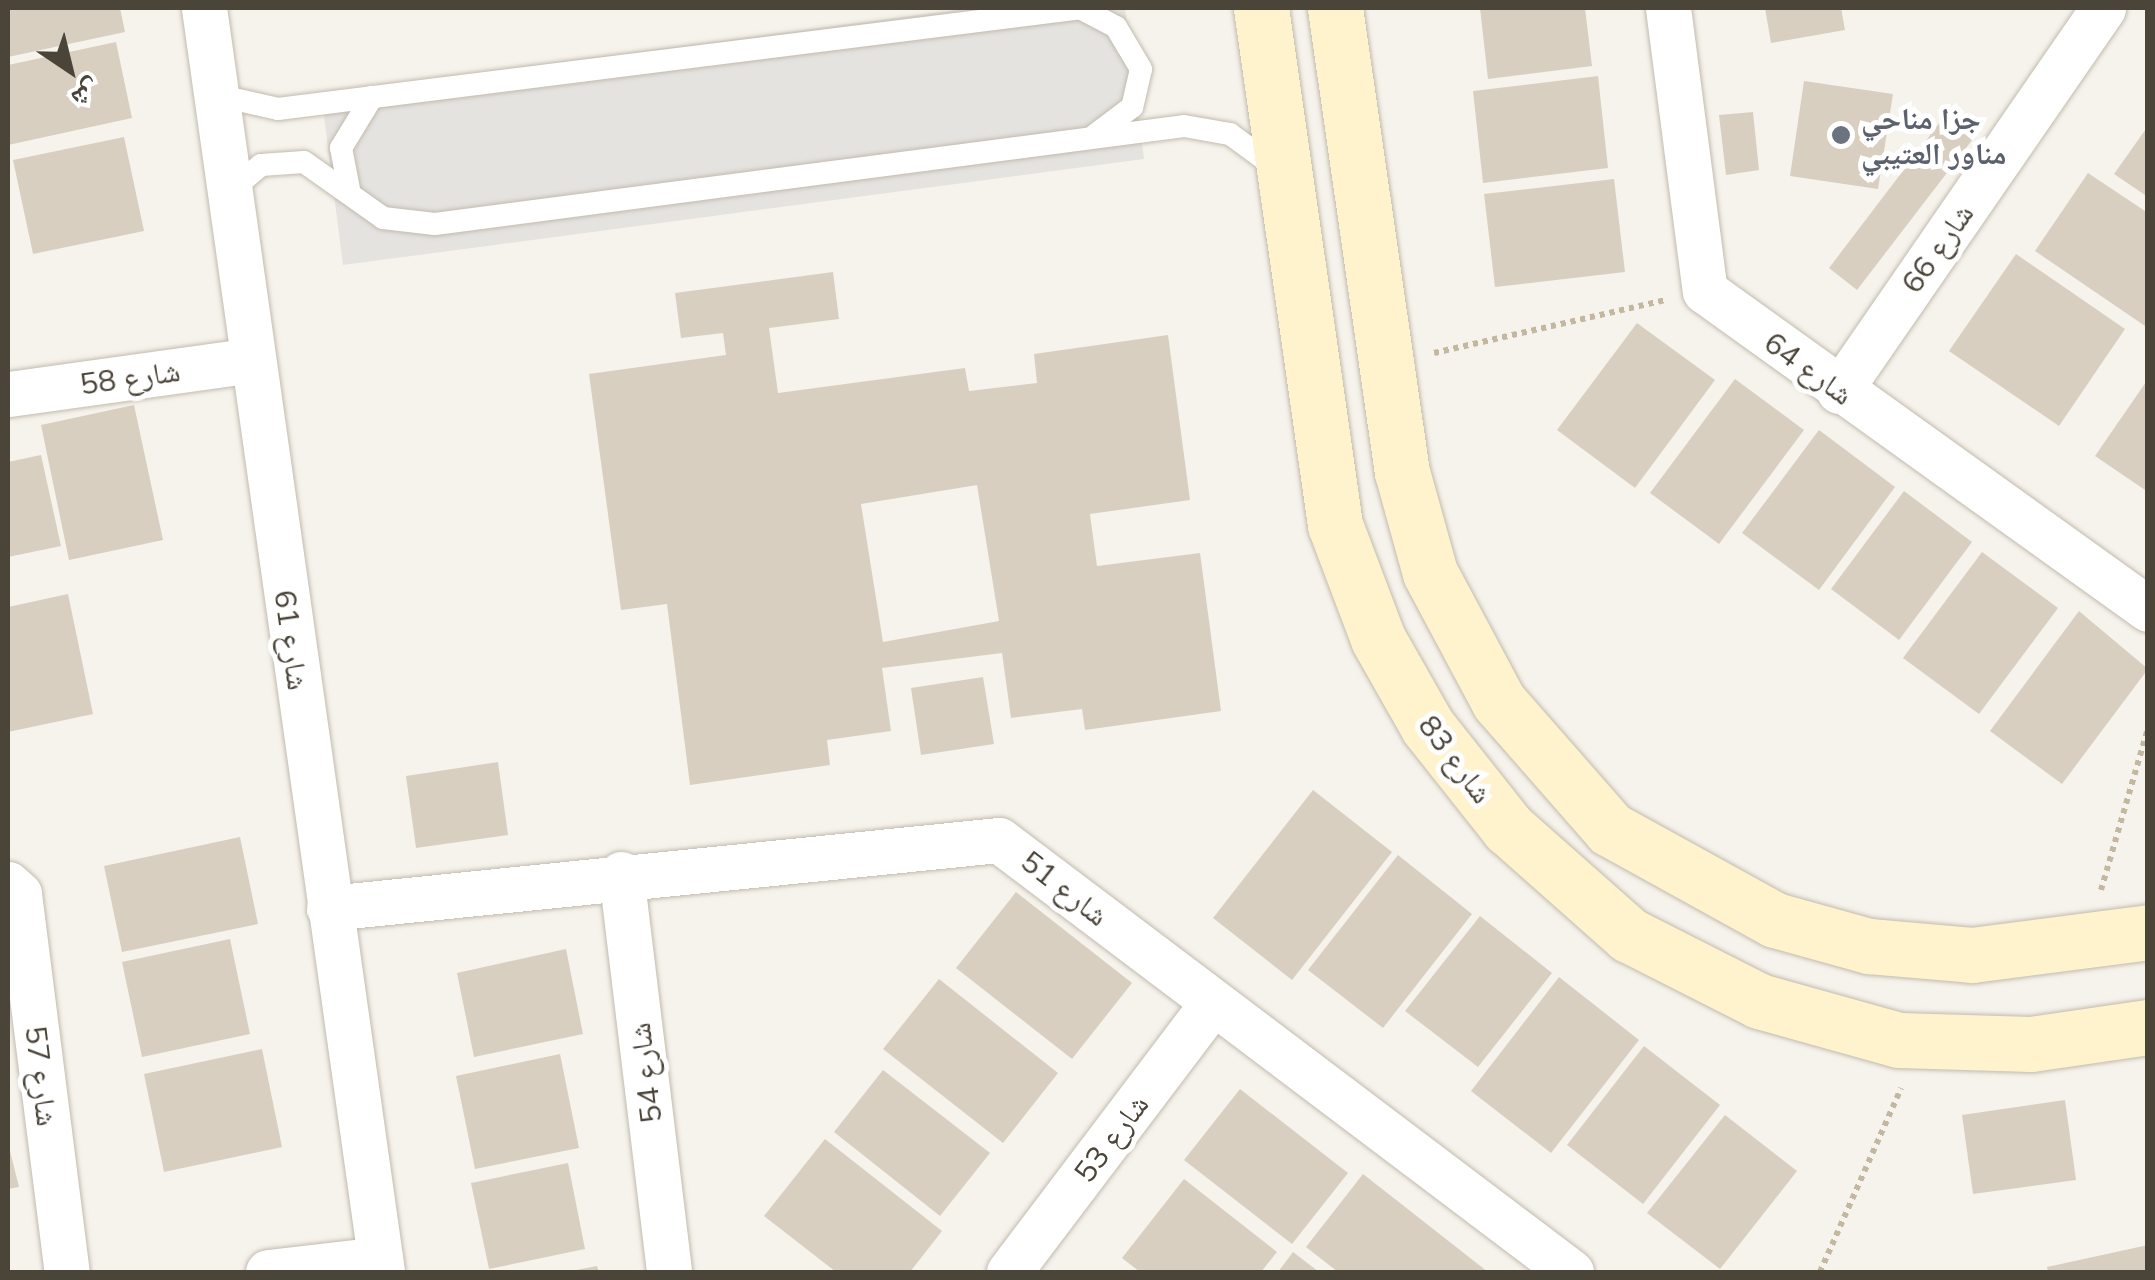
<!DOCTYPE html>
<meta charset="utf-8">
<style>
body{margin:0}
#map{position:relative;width:2155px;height:1280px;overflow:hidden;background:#f6f3ec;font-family:Mulish,"Noto Naskh Arabic",sans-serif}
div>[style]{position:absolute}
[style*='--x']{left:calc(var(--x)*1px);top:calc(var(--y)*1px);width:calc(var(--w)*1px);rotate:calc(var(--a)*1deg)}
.parking>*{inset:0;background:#e5e3e0}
.building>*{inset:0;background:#d8cfc1}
.path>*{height:6px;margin-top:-3px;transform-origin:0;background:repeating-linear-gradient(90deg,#c4b79f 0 5px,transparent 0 10px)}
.roads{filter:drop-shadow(0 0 2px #c2bbae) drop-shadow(0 0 2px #c2bbae)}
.lane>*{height:22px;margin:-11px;padding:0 11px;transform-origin:11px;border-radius:11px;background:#fff}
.street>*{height:45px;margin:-22.5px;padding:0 22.5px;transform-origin:22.5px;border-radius:22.5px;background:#fff}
.secondary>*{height:55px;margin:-27.5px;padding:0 27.5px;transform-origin:27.5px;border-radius:27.5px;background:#fff3cd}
.dots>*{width:28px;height:28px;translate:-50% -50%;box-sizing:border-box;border:5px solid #fff;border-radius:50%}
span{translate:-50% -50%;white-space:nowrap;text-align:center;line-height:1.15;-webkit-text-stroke:10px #fff;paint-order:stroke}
.worship-label{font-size:30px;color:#5b616d;font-weight:700}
.left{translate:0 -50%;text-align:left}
.street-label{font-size:30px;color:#4b4439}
.frame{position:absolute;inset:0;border:10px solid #4b4439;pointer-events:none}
.north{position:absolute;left:20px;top:20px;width:100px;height:100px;-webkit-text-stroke:8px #fff;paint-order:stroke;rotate:145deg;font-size:28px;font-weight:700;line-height:40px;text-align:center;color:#4b4439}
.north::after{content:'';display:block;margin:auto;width:35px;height:45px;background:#4b4439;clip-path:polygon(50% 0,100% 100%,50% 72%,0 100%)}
</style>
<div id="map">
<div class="parking">
<div style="clip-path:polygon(972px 8px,1125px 8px,1144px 159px,343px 265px,321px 93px)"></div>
</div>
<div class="building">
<div style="clip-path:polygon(8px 8px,120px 8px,125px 32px,8px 57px)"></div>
<div style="clip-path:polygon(1480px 8px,1585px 8px,1592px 66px,1488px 79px)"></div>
<div style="clip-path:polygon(1765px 8px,1841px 8px,1845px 30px,1771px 43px)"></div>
<div style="clip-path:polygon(116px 42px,132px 118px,8px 145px,8px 65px)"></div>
<div style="clip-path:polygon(1598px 76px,1608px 168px,1483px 183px,1473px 91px)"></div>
<div style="clip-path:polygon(1804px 81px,1893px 94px,1878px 189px,1790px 176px)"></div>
<div style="clip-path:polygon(1753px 112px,1759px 170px,1726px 175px,1719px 115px)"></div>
<div style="clip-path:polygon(1947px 113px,1976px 135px,1857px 290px,1829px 268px)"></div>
<div style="clip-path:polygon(2148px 126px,2148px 197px,2114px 174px)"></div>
<div style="clip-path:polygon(124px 137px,144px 231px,33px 254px,13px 160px)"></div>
<div style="clip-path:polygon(2088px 173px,2148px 213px,2148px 328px,2035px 251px)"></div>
<div style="clip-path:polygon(1614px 179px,1625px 272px,1495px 287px,1484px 194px)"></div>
<div style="clip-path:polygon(2016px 254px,2125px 329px,2059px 426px,1949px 351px)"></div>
<div style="clip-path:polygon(evenodd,833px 272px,839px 319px,769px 328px,778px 393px,965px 368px,969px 391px,1037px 383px,1034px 354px,1168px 335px,1190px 500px,1090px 514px,1097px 566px,1200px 553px,1221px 711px,1085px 730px,1082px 709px,1011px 718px,1002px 653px,882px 668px,891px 731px,827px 740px,830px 765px,690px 785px,667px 604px,621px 610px,589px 374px,726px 355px,723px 333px,681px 338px,675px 293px,833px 272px,977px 485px,999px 621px,883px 642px,861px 504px,977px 485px)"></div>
<div style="clip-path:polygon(1637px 323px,1715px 380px,1635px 488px,1557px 430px)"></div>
<div style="clip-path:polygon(1735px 379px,1804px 430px,1719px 544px,1650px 493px)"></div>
<div style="clip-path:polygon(2148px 379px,2148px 492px,2095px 456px)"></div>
<div style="clip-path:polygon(134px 405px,163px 540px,69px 560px,41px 425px)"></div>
<div style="clip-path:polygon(1819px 430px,1895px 487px,1819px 590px,1742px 533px)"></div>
<div style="clip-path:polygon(41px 455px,61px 546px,8px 557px,8px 462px)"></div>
<div style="clip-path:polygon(1904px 491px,1972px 542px,1899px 640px,1831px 589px)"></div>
<div style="clip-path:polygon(1982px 552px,2058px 608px,1979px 714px,1903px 658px)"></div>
<div style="clip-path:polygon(68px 594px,93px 714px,8px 732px,8px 607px)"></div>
<div style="clip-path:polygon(2079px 611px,2148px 669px,2062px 784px,1990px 731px)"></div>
<div style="clip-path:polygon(983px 677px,994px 744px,921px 755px,911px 688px)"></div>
<div style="clip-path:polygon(498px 762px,508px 835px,416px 848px,406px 776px)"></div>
<div style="clip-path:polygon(1313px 790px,1392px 852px,1292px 980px,1213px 918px)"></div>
<div style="clip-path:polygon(240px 837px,258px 924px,122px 952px,104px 866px)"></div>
<div style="clip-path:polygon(1398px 855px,1472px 914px,1383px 1028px,1308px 970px)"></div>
<div style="clip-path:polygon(1016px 892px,1132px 983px,1072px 1059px,956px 968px)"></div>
<div style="clip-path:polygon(1480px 916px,1552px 973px,1478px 1067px,1405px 1011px)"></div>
<div style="clip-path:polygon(230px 939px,250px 1034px,142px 1057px,122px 962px)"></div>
<div style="clip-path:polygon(566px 949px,583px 1034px,474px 1057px,457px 973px)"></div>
<div style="clip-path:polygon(1559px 977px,1639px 1040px,1551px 1153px,1471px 1091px)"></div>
<div style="clip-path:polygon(939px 979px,1058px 1073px,1003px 1143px,883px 1049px)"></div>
<div style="clip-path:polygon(1644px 1046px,1720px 1105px,1643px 1204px,1567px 1145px)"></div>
<div style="clip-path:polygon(262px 1049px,282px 1147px,164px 1172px,144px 1074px)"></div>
<div style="clip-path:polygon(560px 1054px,579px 1148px,475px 1169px,456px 1076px)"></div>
<div style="clip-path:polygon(883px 1070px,990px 1153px,940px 1216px,834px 1132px)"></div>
<div style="clip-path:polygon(1240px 1089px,1348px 1173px,1292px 1244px,1184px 1160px)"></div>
<div style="clip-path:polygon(2065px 1100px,2076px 1180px,1973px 1194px,1962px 1115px)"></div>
<div style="clip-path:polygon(1725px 1115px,1797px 1171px,1720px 1269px,1647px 1213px)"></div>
<div style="clip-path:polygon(825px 1139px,942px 1231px,910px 1272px,836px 1272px,764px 1216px)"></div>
<div style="clip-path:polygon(8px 1143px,19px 1187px,8px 1189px)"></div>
<div style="clip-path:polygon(568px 1163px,585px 1249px,489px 1269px,471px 1183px)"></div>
<div style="clip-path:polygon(1363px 1174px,1488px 1272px,1338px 1272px,1306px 1247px)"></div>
<div style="clip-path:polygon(1184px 1179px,1277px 1252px,1261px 1272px,1140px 1272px,1122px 1258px)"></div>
<div style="clip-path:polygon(2148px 1245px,2148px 1272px,2048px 1272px,2047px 1267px)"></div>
<div style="clip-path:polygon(1293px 1252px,1319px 1272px,1278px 1272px)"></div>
<div style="clip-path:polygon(597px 1266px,599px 1272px,572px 1272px,571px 1271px)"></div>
</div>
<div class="path">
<div style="--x:1434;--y:353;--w:237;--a:-12.9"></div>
<div style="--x:2101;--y:890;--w:169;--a:-73.8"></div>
<div style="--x:1820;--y:1272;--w:201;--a:-66.2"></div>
</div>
<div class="roads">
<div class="lane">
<div style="--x:1080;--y:8;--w:41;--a:27.8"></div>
<div style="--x:1116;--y:27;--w:49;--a:59.2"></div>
<div style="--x:1141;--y:69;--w:39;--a:103"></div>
<div style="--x:1132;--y:107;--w:46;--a:142.9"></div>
<div style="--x:216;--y:95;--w:64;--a:12.7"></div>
<div style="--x:278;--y:109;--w:810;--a:-7.16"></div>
<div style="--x:349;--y:189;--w:42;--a:-101"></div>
<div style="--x:341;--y:148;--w:60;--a:-58.7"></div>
<div style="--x:230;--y:191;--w:40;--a:-40"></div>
<div style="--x:261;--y:165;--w:43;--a:-4"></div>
<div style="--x:304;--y:162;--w:97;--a:35.3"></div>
<div style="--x:383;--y:218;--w:52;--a:6.6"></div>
<div style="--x:435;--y:224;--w:755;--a:-7.45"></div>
<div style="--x:1184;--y:126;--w:47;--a:9.9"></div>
<div style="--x:1230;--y:134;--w:56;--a:36.3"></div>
</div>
<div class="street">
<div style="--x:204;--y:8;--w:1276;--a:81.98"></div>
<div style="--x:1668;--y:8;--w:285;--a:82.6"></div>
<div style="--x:1705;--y:291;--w:545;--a:35.67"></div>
<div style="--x:1839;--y:391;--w:465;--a:-55.4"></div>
<div style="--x:8;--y:394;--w:247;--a:-7.9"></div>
<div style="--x:621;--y:874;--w:401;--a:83.1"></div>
<div style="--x:8;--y:884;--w:15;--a:42"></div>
<div style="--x:19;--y:894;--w:381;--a:82.8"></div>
<div style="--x:329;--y:908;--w:673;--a:-5.8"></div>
<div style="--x:999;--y:840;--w:717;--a:37.06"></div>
<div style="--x:268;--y:1272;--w:113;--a:-6.6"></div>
<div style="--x:1009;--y:1272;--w:336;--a:-52.9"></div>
</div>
<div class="secondary">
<div style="--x:1261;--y:8;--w:522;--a:81.85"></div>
<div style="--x:1335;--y:525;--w:122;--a:69.3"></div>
<div style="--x:1378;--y:639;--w:101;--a:60.4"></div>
<div style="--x:1428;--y:727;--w:129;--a:51.6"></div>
<div style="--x:1508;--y:828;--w:162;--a:41.5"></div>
<div style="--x:1629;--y:935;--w:146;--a:26.9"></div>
<div style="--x:1759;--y:1001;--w:145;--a:15.6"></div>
<div style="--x:1899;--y:1040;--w:132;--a:1.7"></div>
<div style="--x:2031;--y:1044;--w:118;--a:-8.3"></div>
<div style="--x:1335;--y:8;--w:469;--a:81.8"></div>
<div style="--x:1402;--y:472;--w:105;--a:74.5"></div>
<div style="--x:1430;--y:573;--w:146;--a:61.9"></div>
<div style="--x:1499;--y:702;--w:169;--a:48.8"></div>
<div style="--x:1610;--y:829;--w:188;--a:28.9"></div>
<div style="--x:1775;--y:920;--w:98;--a:15.5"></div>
<div style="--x:1869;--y:946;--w:103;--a:5"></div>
<div style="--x:1972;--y:955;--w:177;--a:-7.4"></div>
</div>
</div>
<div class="dots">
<div style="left:1841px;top:135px;background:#6b7280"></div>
</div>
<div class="worship-label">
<span class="left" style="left:1861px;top:135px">جزا مناحي<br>مناور العتيبي</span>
</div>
<div class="street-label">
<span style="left:1937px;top:248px;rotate:-55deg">شارع 66</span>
<span style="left:1809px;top:368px;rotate:36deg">شارع 64</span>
<span style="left:130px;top:377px;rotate:-8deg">شارع 58</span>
<span style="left:292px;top:640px;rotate:82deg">شارع 61</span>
<span style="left:1456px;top:759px;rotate:53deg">شارع 83</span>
<span style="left:1065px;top:888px;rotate:38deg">شارع 51</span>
<span style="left:645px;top:1073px;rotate:-97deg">شارع 54</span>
<span style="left:42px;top:1076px;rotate:83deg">شارع 57</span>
<span style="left:1111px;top:1138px;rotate:-53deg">شارع 53</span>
</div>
<div class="frame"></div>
<div class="north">ش</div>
</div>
